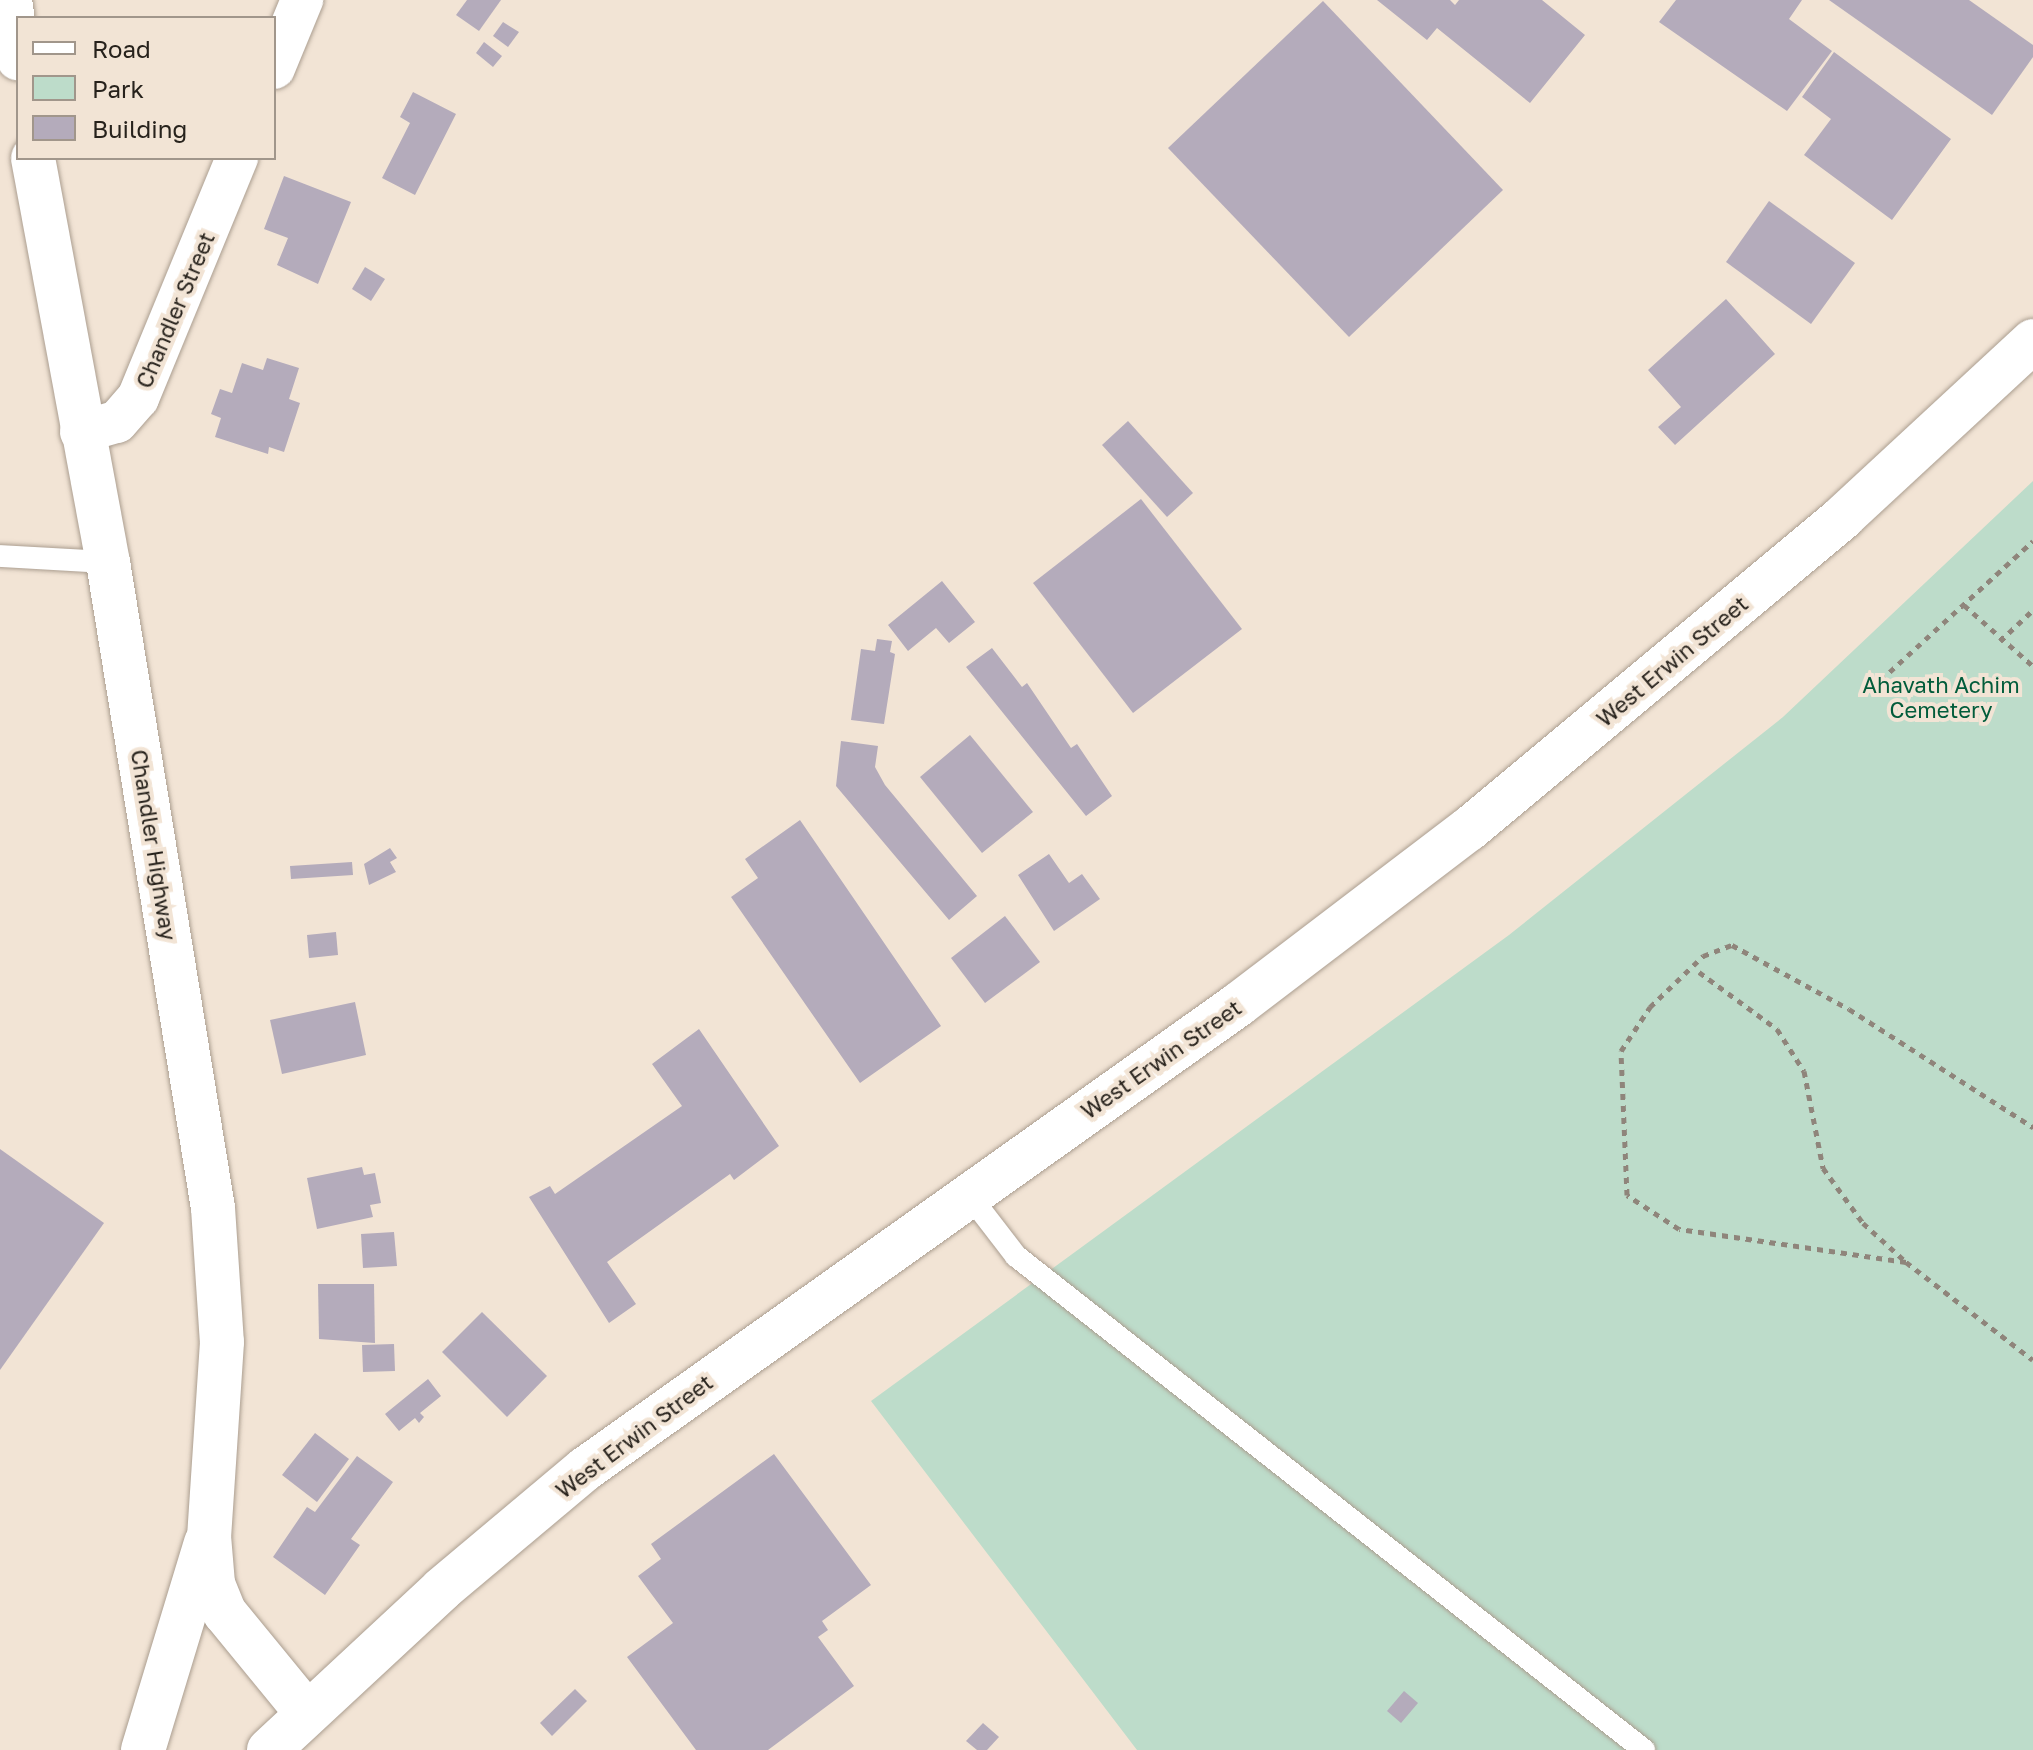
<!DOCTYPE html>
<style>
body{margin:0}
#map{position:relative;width:2033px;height:1750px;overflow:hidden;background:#f2e4d5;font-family:"Golos Text",sans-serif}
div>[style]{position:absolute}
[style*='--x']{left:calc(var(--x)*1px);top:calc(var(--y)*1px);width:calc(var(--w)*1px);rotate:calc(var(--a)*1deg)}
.green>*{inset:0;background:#bddcca}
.building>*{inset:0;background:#b4abbb}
.path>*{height:5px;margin-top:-2.5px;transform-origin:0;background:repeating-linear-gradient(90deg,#8f857b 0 6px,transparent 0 12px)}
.roads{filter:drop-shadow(0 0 2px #ab9e90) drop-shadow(0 0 2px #ab9e90)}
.service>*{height:22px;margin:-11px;padding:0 11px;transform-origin:11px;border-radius:11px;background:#fff}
.minor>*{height:42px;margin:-21px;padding:0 21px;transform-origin:21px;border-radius:21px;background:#fff}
.tertiary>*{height:44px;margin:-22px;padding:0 22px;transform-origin:22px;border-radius:22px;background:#fff}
.secondary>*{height:44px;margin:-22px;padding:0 22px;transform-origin:22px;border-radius:22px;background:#fff}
span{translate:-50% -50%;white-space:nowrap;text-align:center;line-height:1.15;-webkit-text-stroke:8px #f2e4d5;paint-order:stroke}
.street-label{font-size:22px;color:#27221c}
.park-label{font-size:22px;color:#025c3b}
.legend{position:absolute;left:16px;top:16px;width:260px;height:144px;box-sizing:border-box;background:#f2e4d5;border:2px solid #a1968b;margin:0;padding:10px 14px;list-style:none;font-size:24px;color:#27221c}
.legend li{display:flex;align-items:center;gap:16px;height:40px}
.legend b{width:40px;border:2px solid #a1968b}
</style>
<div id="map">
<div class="green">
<div style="clip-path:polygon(2033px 481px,2033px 1750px,1137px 1750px,871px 1401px,1509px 935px,1783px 717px)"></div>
</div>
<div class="building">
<div style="clip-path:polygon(467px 0,501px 0,479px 31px,456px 15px)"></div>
<div style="clip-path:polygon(1377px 0,1450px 0,1455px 5px,1459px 0,1542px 0,1585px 35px,1530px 103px,1437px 28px,1427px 40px)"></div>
<div style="clip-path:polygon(1676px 0,1802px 0,1789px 19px,1832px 51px,1787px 111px,1659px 22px)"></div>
<div style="clip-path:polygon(1829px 0,1969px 0,2033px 45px,2033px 57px,1992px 115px)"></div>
<div style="clip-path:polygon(1323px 1px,1503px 190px,1349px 337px,1168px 148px)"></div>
<div style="clip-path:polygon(503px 22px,519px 32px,508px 47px,493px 36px)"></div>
<div style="clip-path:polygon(484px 42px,502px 56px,493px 67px,476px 53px)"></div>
<div style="clip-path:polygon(1834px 52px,1951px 139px,1892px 220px,1804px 155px,1831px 119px,1802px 97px)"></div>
<div style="clip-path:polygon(413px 92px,456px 114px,415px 195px,382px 178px,410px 123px,400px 117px)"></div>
<div style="clip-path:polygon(284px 176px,351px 202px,318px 284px,277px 265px,288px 238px,264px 229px)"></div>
<div style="clip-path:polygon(1769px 201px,1855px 263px,1811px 324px,1726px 262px)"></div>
<div style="clip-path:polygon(365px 267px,385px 279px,371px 301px,352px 289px)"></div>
<div style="clip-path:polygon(1726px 299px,1775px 354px,1675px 445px,1658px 427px,1681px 407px,1648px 370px)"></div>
<div style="clip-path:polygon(267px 358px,299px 368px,289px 399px,300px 403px,284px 452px,269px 447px,268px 454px,215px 437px,221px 418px,211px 414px,220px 389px,232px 393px,242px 363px,263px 370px)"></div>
<div style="clip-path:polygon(1128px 421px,1193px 493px,1167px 517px,1102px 445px)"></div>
<div style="clip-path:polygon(1141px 499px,1242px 629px,1133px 713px,1033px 583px)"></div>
<div style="clip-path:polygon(942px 581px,975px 622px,949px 643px,936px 628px,908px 651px,888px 625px)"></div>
<div style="clip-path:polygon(877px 639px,892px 641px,890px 652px,895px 654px,884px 724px,851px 720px,861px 649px,875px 651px)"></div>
<div style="clip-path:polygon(992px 648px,1022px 687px,1027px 683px,1071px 748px,1077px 744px,1112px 796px,1086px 816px,966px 667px)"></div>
<div style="clip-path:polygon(970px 735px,1033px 812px,982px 853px,920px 777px)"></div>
<div style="clip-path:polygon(841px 741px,878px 746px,875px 767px,885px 785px,977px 896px,949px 920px,836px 786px)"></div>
<div style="clip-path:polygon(800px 820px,941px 1026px,860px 1083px,731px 897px,758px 878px,745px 859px)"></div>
<div style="clip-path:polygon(390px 848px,397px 858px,390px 862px,396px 872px,369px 885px,364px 864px)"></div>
<div style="clip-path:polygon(1049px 854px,1069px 883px,1082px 874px,1100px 899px,1054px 931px,1018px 875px)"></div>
<div style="clip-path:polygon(352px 862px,353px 875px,291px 879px,290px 866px)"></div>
<div style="clip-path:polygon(1005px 916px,1040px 962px,985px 1003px,951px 958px)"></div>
<div style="clip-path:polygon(336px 932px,338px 955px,309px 958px,307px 935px)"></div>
<div style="clip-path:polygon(355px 1002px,366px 1055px,282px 1074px,270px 1020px)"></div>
<div style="clip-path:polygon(699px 1029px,779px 1146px,734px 1180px,730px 1174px,607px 1262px,636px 1304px,609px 1323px,529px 1197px,550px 1186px,555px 1194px,682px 1106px,652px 1064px)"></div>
<div style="clip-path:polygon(0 1149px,104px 1223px,0 1370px)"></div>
<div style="clip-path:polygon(362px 1167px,364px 1175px,375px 1173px,381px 1203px,370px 1205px,373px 1217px,317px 1229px,307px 1178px)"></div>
<div style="clip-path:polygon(394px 1232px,397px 1266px,363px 1268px,361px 1234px)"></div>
<div style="clip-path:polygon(318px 1284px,374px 1284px,375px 1343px,319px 1339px)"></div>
<div style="clip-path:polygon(482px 1312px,547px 1376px,507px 1417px,442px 1352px)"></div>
<div style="clip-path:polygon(394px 1344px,395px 1371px,363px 1372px,362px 1345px)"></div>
<div style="clip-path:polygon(428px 1379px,441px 1396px,420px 1413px,424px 1417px,419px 1423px,415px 1418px,399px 1431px,385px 1414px)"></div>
<div style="clip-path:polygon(315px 1433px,349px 1459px,317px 1502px,282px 1475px)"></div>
<div style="clip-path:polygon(774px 1454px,871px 1585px,822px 1621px,828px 1630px,818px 1637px,854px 1686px,768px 1750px,696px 1750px,627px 1657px,673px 1623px,638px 1576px,661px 1559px,651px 1544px)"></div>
<div style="clip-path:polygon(357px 1456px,393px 1482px,351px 1539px,360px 1545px,325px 1595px,273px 1557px,307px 1507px,315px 1512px)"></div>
<div style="clip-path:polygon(575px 1689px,587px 1701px,552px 1736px,540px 1723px)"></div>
<div style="clip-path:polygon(1404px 1691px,1418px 1703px,1401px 1723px,1387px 1711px)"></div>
<div style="clip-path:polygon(983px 1723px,999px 1737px,987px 1750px,977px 1750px,966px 1741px)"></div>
</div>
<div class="path">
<div style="--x:1964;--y:605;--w:92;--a:41.5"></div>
<div style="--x:2000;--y:641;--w:45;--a:-43.2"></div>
<div style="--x:1872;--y:688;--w:218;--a:-42.4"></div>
<div style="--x:1699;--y:972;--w:97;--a:36.2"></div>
<div style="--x:1777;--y:1029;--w:50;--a:57.3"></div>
<div style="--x:1804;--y:1071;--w:99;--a:78.9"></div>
<div style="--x:1823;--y:1168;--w:68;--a:54"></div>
<div style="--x:1863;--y:1223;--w:58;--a:42.2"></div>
<div style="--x:1906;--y:1262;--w:229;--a:-171.7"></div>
<div style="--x:1679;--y:1229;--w:62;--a:-146.8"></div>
<div style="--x:1627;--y:1195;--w:144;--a:-92.4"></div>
<div style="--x:1621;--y:1051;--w:53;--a:-56.6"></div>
<div style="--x:1650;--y:1007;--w:74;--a:-43.9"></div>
<div style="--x:1703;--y:956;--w:31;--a:-21"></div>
<div style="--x:1732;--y:945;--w:133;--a:28.7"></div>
<div style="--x:1849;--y:1009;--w:219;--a:32.7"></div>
<div style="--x:1906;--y:1262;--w:160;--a:37.7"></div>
</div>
<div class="roads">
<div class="service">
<div style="--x:0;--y:556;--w:108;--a:3.2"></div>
<div style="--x:969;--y:1195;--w:77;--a:52.4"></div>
<div style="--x:1016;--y:1256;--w:799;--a:38.19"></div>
</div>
<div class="minor">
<div style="--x:274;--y:68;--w:74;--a:-67.6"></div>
<div style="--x:81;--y:432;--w:37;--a:-16"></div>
<div style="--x:117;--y:422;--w:32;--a:-49"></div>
<div style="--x:138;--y:398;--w:260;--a:-67.6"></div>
</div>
<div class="tertiary">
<div style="--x:10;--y:0;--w:59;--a:82.1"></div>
<div style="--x:33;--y:158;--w:411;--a:79.5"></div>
<div style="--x:108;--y:562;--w:654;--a:80.77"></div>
<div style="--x:213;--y:1208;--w:134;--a:86.2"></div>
<div style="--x:222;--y:1342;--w:194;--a:93.8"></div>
<div style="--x:209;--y:1536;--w:48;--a:85.2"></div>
<div style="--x:213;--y:1584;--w:31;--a:68"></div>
<div style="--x:225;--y:1613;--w:128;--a:50.7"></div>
<div style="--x:143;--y:1750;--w:216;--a:-73.1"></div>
</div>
<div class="secondary">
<div style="--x:269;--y:1750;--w:236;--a:-42.9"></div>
<div style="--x:442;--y:1589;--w:187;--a:-40"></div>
<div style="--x:585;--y:1469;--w:802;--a:-35.41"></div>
<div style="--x:1239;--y:1004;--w:289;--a:-37.3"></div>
<div style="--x:1469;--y:829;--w:487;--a:-39.8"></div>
<div style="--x:1843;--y:517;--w:259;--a:-42.8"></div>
</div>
</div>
<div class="street-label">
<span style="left:175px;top:310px;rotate:-67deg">Chandler Street</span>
<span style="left:1672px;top:661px;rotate:-40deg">West Erwin Street</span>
<span style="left:154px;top:845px;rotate:81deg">Chandler Highway</span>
<span style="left:1161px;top:1059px;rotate:-35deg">West Erwin Street</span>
<span style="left:634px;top:1436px;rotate:-37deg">West Erwin Street</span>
</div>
<div class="park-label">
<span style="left:1941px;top:697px">Ahavath Achim<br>Cemetery</span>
</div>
<ul class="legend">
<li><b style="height:10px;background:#fff"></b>Road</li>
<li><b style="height:22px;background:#bddcca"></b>Park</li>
<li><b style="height:22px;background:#b4abbb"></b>Building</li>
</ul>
</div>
